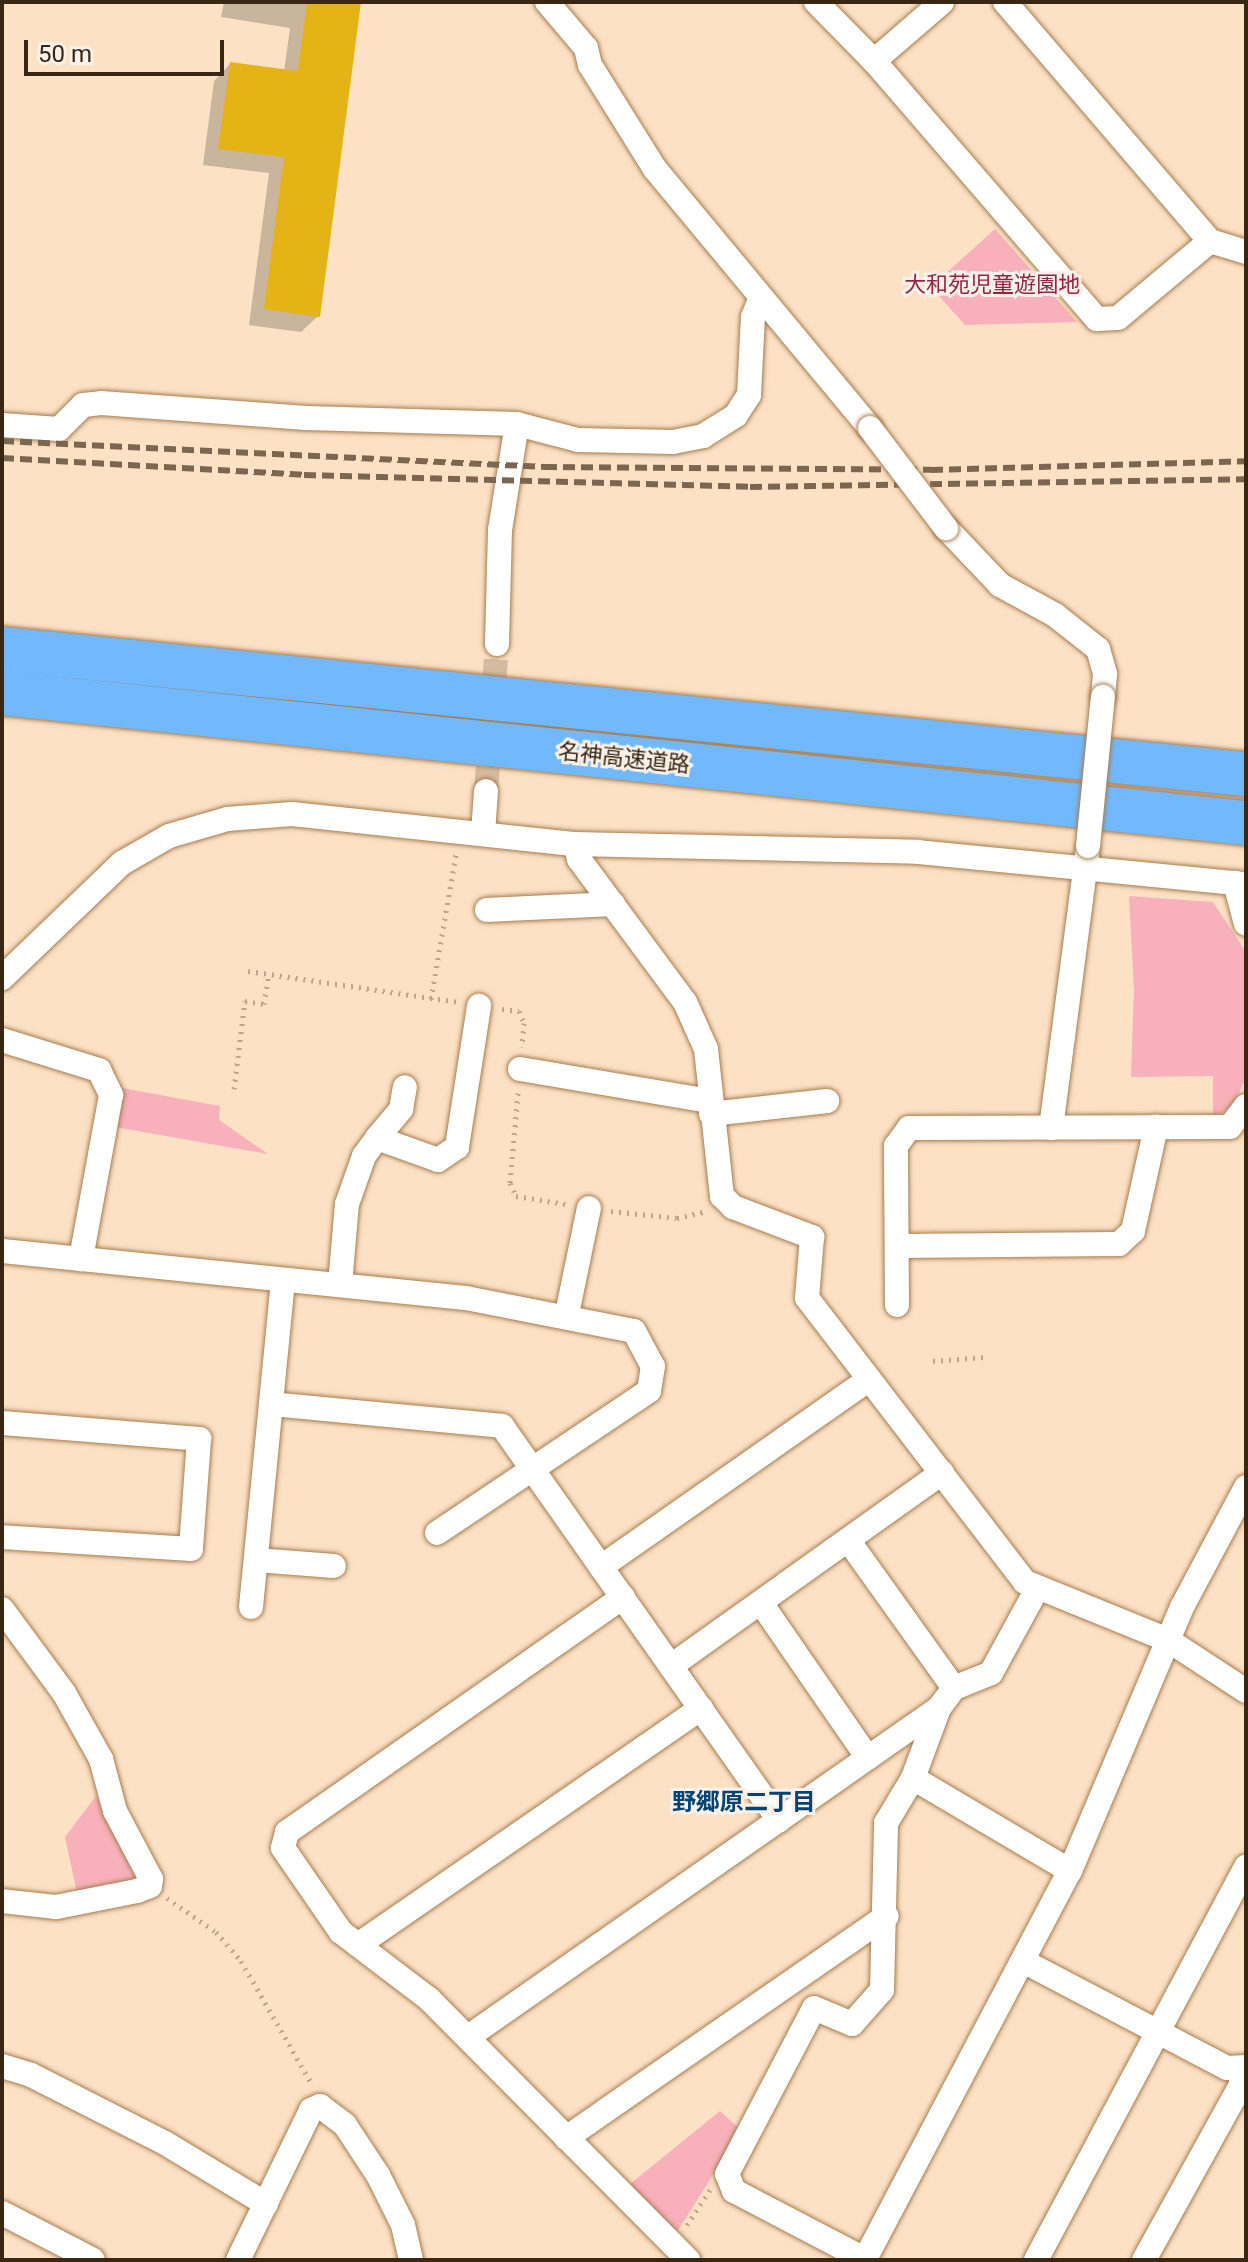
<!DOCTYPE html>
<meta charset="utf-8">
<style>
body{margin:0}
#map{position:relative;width:1248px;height:2262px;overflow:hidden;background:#fce1c4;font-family:Roboto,"Noto Sans JP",sans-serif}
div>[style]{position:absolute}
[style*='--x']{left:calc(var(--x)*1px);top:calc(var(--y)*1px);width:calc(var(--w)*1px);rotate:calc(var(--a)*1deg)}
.green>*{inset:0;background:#f8b0bb}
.shadow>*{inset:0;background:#0003}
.building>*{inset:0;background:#e4b316}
.minor-tunnel>*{height:24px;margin-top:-12px;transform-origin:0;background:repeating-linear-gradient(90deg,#d5bca1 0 24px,transparent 0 36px)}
.path>*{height:5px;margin-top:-2.5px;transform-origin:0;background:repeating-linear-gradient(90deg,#bda58b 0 2px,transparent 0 8px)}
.roads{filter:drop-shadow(0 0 2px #a67c4e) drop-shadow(0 0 2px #a67c4e)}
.minor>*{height:24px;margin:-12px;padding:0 12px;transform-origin:12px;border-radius:12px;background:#fff}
.motorway>*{height:44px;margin:-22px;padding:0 22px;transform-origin:22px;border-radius:22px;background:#71b9fc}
.rail>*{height:6px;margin-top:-3px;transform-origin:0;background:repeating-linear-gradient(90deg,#7c6650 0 12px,transparent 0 18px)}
.bridges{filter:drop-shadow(0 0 2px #a67c4e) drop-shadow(0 0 2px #a67c4e)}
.minor-bridge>*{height:24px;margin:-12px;padding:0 12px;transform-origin:12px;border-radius:12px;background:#fff}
span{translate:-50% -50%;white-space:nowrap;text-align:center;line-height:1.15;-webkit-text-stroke:6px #fbf1e8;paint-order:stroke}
.park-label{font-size:22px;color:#952345}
.street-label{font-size:22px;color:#392714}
.neighbourhood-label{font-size:24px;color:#034474;font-weight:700}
.frame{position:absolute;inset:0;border:4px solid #392714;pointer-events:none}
.scale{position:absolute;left:24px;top:40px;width:200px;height:36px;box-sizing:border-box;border:4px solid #392714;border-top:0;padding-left:10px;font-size:24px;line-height:28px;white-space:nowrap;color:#392714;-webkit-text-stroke:6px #fbf1e8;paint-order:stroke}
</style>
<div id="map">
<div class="green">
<div style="clip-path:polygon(995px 229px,1077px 322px,965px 325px,931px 287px)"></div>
<div style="clip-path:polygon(1129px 896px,1213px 902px,1246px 952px,1246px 1078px,1233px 1105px,1222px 1113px,1213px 1116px,1213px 1076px,1131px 1077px,1134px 989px)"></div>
<div style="clip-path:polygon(122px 1088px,220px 1106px,219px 1120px,268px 1154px,115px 1127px)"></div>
<div style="clip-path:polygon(96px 1796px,140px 1877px,77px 1893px,65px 1837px)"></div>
<div style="clip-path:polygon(720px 2111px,741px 2130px,677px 2232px,630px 2184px)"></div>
</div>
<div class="shadow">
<div style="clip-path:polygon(224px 2px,360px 2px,318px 316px,301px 332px,249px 325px,269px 173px,203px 165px,214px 81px,230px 64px,284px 72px,290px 28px,221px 17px)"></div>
</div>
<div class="building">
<div style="clip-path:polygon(307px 2px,361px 2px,320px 317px,264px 309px,284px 157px,218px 149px,230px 62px,298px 71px)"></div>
</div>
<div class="minor-tunnel">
<div style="--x:486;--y:791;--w:147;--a:-85.7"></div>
</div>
<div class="path">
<div style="--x:248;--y:971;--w:211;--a:8.4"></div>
<div style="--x:431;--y:999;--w:147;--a:-80.2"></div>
<div style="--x:502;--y:1009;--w:17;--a:7"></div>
<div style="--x:519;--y:1011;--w:13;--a:67"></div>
<div style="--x:524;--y:1023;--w:24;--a:95"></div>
<div style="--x:234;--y:1089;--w:89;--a:-82.9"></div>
<div style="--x:245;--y:1001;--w:19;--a:9"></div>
<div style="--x:264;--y:1004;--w:30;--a:-81"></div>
<div style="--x:518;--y:1093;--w:90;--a:95.1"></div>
<div style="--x:510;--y:1183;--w:14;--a:65"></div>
<div style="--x:516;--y:1196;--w:50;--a:9.3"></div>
<div style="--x:611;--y:1211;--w:66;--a:6.1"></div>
<div style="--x:677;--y:1218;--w:28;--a:-13"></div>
<div style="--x:933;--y:1361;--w:52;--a:-4.4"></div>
<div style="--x:167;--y:1898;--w:60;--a:34.8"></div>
<div style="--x:216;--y:1932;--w:38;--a:49"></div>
<div style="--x:241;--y:1961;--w:144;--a:60.1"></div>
<div style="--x:687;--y:2225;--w:42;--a:-56.7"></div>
</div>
<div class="roads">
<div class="minor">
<div style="--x:547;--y:2;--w:60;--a:49.7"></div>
<div style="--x:586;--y:48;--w:17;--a:77"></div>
<div style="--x:590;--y:65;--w:123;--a:58"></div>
<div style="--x:655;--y:169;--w:337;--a:50.3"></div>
<div style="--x:816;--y:2;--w:83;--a:45.5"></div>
<div style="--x:874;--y:61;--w:341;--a:49.2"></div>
<div style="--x:1097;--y:319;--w:21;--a:-3"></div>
<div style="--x:1118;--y:318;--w:120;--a:-39.9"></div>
<div style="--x:1005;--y:2;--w:315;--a:49.4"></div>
<div style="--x:1210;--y:241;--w:38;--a:17"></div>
<div style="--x:874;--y:61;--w:90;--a:-40.9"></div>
<div style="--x:2;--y:425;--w:57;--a:4"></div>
<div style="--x:59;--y:429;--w:34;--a:-45"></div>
<div style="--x:83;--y:405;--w:18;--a:-6"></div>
<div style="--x:101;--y:403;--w:206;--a:4.2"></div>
<div style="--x:306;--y:418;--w:211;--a:1.6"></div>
<div style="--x:517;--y:424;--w:63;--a:14.7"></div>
<div style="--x:578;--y:440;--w:95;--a:1.2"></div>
<div style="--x:673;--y:442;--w:31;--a:-11"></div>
<div style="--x:703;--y:436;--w:39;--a:-32"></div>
<div style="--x:736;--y:415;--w:24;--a:-57"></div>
<div style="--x:749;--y:395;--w:78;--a:-87.1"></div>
<div style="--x:753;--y:317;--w:18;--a:-68"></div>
<div style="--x:946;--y:528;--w:79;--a:46.5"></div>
<div style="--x:1000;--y:585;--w:63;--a:28.6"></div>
<div style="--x:1055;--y:615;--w:55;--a:38.3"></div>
<div style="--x:1098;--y:649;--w:26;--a:74"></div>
<div style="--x:1105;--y:674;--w:23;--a:95"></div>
<div style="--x:497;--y:644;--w:114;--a:-88.5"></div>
<div style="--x:500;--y:530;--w:107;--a:-80.9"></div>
<div style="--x:483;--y:833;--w:42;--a:-85.9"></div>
<div style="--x:575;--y:844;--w:16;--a:75"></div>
<div style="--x:579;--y:859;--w:178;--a:53.5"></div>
<div style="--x:685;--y:1002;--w:51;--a:65.9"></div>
<div style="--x:706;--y:1049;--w:148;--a:83.8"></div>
<div style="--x:722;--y:1196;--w:16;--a:45"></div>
<div style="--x:733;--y:1207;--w:85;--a:20.8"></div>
<div style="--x:812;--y:1237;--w:61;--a:94.7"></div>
<div style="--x:807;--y:1298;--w:358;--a:52.5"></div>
<div style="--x:1025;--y:1582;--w:154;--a:22.1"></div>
<div style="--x:1168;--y:1640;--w:93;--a:33.2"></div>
<div style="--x:1235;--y:883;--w:42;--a:75"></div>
<div style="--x:487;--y:910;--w:126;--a:-2.7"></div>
<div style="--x:2;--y:978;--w:166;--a:-43.8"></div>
<div style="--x:122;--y:863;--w:54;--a:-29.9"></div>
<div style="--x:169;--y:836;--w:60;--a:-16.3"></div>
<div style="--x:227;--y:819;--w:65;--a:-4.4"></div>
<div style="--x:292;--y:814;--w:285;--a:6.1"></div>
<div style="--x:575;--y:844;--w:343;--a:1.3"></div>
<div style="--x:918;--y:852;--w:330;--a:5.6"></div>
<div style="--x:2;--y:1040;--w:102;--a:17.2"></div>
<div style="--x:99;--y:1070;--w:28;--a:64"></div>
<div style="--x:111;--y:1095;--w:167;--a:100.4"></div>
<div style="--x:520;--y:1069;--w:193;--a:9.6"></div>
<div style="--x:711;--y:1114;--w:117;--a:-6.4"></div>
<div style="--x:1051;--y:1128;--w:277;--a:-82.5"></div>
<div style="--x:377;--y:1138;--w:38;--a:-50"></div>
<div style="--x:401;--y:1109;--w:22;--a:-80"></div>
<div style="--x:897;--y:1246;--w:222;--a:-0.5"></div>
<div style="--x:1119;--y:1244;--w:19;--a:-43"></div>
<div style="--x:1133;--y:1231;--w:107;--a:-77.5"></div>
<div style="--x:2;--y:1251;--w:466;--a:5.8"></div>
<div style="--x:466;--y:1298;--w:171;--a:11.1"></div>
<div style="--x:634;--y:1331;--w:40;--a:62"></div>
<div style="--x:653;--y:1366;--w:25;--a:99"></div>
<div style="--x:649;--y:1391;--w:255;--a:146.2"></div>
<div style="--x:340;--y:1285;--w:81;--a:-85.1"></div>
<div style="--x:347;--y:1204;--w:51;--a:-70.5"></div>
<div style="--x:364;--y:1156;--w:22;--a:-54"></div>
<div style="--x:377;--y:1138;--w:65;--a:19.8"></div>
<div style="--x:438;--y:1160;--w:23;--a:-34"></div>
<div style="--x:457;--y:1147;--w:143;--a:-81.1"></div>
<div style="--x:897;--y:1305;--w:159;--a:-90.4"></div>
<div style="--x:896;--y:1146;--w:22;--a:-54"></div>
<div style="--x:909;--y:1128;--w:321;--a:-0.2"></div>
<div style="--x:1230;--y:1127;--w:26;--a:-53"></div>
<div style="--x:567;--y:1314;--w:108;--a:-78.3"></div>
<div style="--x:271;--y:1404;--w:232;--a:5.4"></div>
<div style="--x:502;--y:1426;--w:482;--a:54.9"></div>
<div style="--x:2;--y:1423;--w:198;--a:4.6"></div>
<div style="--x:199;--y:1439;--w:110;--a:94.2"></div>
<div style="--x:191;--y:1549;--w:189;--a:-176.4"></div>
<div style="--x:848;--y:1540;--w:182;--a:54.4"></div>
<div style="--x:256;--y:1560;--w:78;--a:4.4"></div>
<div style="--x:601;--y:1567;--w:327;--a:-35"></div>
<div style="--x:623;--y:1597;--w:410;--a:145"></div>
<div style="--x:287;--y:1832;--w:16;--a:104"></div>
<div style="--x:283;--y:1848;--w:102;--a:55.4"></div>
<div style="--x:341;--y:1932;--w:111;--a:37.3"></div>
<div style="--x:429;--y:1999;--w:368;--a:45.2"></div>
<div style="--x:761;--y:1603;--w:188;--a:55.4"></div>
<div style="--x:251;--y:1607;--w:328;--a:-84.4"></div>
<div style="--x:2;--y:1609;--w:104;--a:53.6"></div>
<div style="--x:64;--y:1693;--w:76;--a:60.7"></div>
<div style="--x:101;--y:1759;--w:54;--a:74.9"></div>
<div style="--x:115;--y:1811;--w:77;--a:62.1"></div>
<div style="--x:151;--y:1879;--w:7;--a:98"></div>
<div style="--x:150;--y:1886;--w:14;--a:159"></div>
<div style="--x:137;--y:1891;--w:83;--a:168.8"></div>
<div style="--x:56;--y:1907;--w:54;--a:-173.7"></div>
<div style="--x:671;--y:1666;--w:333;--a:-35.5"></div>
<div style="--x:913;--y:1778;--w:182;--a:30.6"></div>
<div style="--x:358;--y:1945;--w:417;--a:-34.6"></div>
<div style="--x:1023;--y:1961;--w:230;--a:27.7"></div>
<div style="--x:1227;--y:2068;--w:19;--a:-3"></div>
<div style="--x:468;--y:2037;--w:575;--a:-34.93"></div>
<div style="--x:939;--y:1708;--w:25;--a:-53"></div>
<div style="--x:954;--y:1688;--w:40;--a:-22"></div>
<div style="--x:991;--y:1673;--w:96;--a:-61.3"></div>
<div style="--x:2;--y:2066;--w:30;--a:17"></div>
<div style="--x:31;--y:2075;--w:150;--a:26.9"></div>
<div style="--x:165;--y:2143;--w:118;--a:31.1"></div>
<div style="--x:566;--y:2138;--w:390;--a:-34.7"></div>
<div style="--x:2;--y:2213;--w:102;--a:27.3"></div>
<div style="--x:865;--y:2259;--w:439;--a:-62.2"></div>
<div style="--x:1070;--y:1871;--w:287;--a:-67"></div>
<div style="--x:1182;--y:1607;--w:136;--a:-61.9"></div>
<div style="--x:238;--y:2260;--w:167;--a:-64"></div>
<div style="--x:311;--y:2110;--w:10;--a:-24"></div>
<div style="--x:320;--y:2106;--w:31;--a:37"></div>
<div style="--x:345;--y:2125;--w:60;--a:56.6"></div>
<div style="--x:378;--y:2175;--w:56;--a:63.4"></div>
<div style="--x:403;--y:2225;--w:36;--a:77"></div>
<div style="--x:866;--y:2260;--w:149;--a:-152.4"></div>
<div style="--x:734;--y:2191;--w:18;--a:-112"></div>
<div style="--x:727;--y:2174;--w:187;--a:-62.3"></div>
<div style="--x:814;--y:2008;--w:41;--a:22.8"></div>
<div style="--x:852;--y:2024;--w:45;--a:-48.6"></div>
<div style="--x:882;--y:1990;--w:167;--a:-88.6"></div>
<div style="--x:886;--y:1823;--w:52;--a:-59"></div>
<div style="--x:913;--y:1778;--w:75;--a:-69.6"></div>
<div style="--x:1036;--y:2260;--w:446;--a:-61.9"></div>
<div style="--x:1144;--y:2260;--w:200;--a:-61"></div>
<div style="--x:1241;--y:2085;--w:17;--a:-90"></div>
</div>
<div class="motorway">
<div style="--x:2;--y:649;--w:1250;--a:5.74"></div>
<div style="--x:2;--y:693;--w:1251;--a:5.97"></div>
</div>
</div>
<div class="rail">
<div style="--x:2;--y:441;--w:544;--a:2.74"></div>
<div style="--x:545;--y:467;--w:386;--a:0.4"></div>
<div style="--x:931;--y:470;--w:315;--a:-1.6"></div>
<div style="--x:2;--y:458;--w:302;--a:3.2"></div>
<div style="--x:304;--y:475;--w:446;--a:1.5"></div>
<div style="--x:750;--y:487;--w:496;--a:-0.9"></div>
</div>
<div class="bridges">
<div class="minor-bridge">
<div style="--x:870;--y:428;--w:126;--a:52.8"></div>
<div style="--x:1088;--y:846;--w:150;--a:-84.3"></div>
</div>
</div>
<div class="park-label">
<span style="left:992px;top:285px">大和苑児童遊園地</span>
</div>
<div class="street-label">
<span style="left:624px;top:758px;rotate:6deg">名神高速道路</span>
</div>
<div class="neighbourhood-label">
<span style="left:744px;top:1803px">野郷原二丁目</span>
</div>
<div class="frame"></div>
<div class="scale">50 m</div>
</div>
